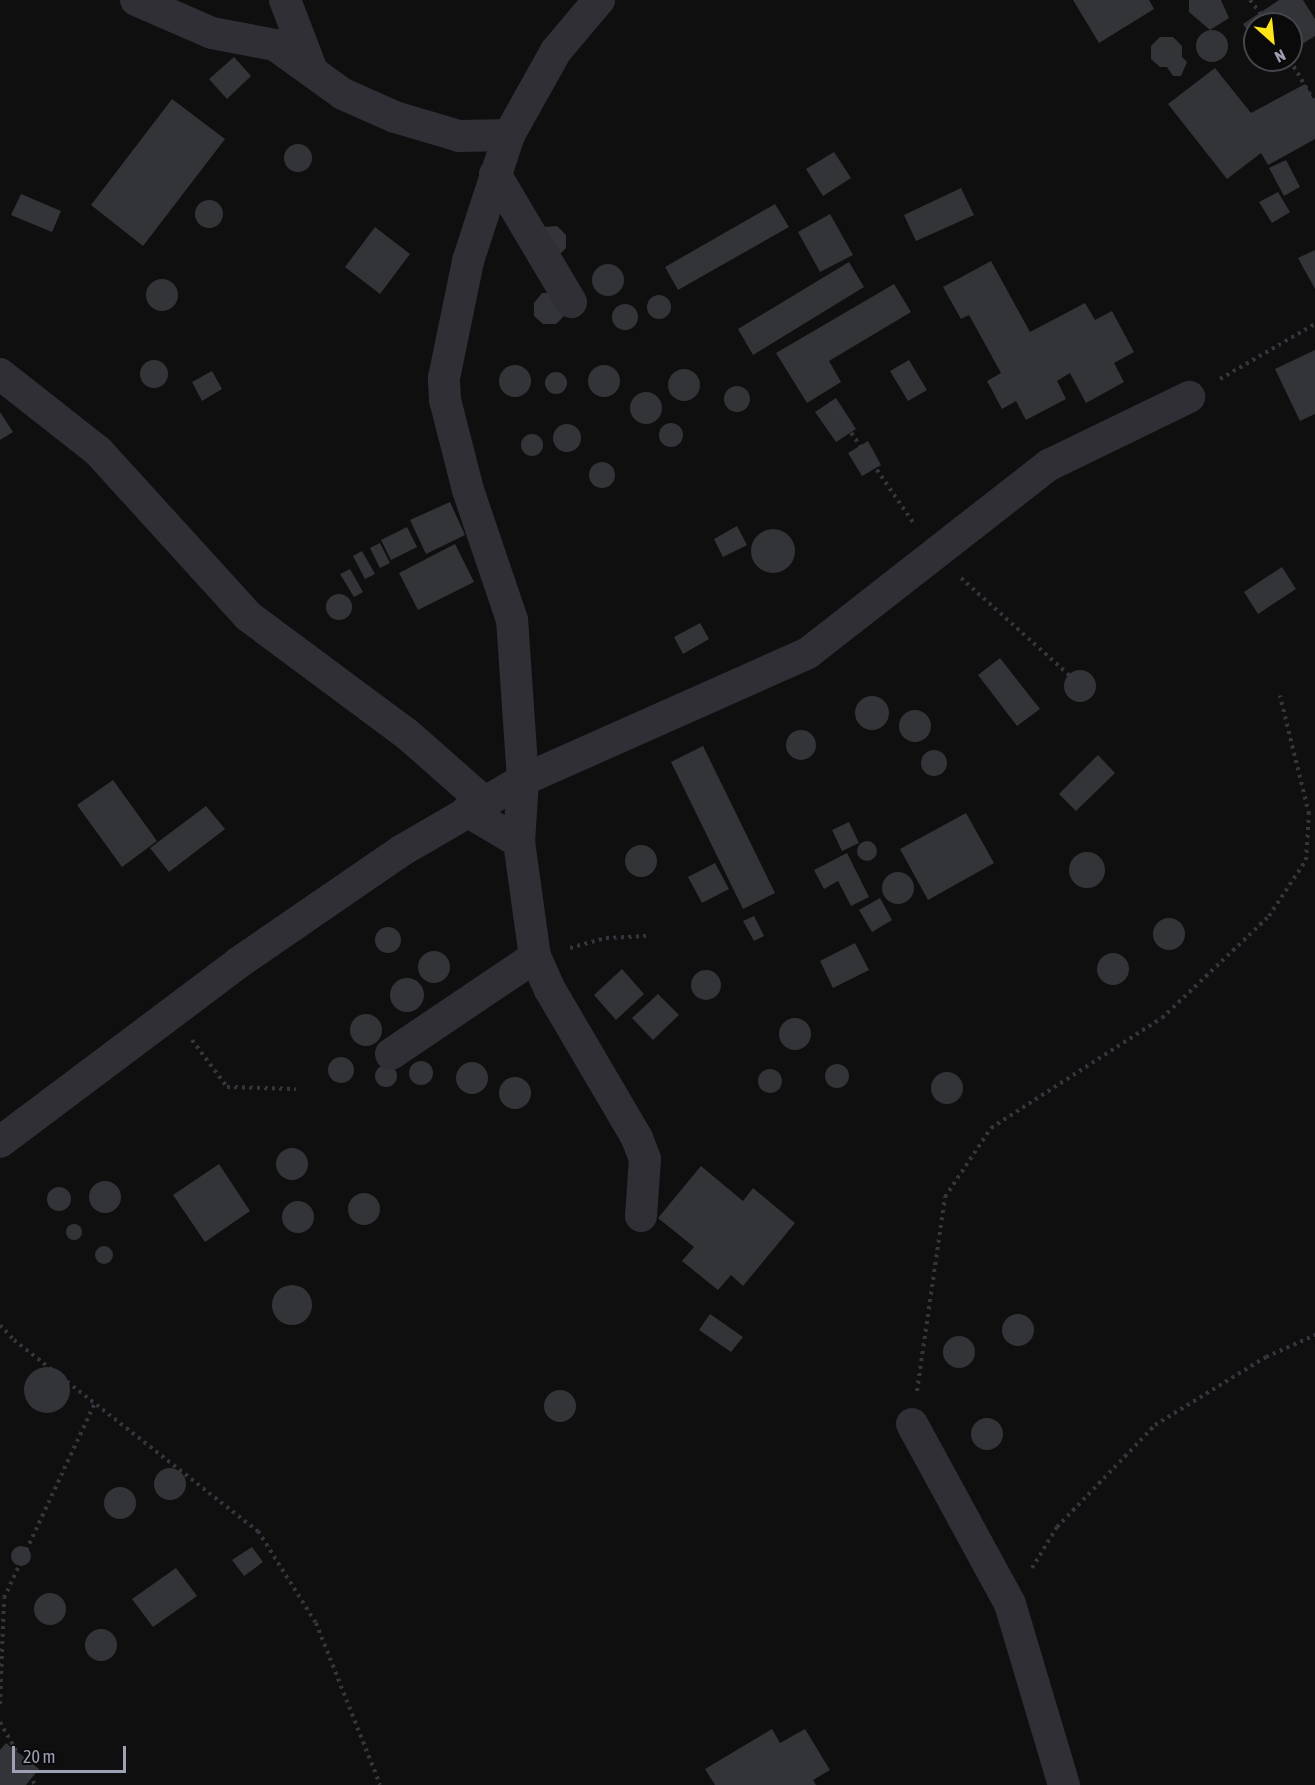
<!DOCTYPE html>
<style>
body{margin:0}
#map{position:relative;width:1315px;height:1785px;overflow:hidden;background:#0f0f10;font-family:"Asap Condensed",sans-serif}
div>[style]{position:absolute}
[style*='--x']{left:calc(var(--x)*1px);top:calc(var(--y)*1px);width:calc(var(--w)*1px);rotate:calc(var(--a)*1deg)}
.building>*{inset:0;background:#333438}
.round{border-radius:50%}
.path>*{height:4px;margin-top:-2px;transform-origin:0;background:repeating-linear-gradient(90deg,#35363d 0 3px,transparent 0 7.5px)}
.street>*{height:32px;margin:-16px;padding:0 16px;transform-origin:16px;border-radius:16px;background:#302f36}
span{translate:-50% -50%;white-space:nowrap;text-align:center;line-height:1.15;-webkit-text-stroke:6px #0a0a0b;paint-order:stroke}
.north{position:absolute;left:1243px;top:12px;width:60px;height:60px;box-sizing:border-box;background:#0a0a0b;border:2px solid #45464e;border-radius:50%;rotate:153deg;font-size:16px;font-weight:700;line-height:24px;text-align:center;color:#9ea0b3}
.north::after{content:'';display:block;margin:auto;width:21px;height:27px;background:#ffe418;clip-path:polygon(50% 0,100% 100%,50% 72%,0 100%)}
.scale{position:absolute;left:12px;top:1746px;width:114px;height:27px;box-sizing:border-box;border:3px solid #9ea0b3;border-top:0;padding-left:8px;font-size:18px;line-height:21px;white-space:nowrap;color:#9ea0b3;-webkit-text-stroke:4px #0a0a0b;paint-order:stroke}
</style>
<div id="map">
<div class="building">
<div style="clip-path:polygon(1073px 0,1149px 0,1154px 9px,1099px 43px)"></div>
<div style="clip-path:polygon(1189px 0,1221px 0,1229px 18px,1210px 30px,1189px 12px)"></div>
<div style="clip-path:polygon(1279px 0,1303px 0,1315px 19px,1315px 36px,1291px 51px,1291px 24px,1255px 24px,1255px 42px,1243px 24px)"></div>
<div class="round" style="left:1196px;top:30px;width:32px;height:32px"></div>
<div style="clip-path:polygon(1160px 37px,1173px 37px,1182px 46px,1182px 57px,1187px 62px,1181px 76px,1173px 76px,1167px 67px,1160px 67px,1151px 59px,1151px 46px)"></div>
<div style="clip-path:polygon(234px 57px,251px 76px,227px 99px,209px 79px)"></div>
<div style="clip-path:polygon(1215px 68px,1251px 113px,1305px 84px,1315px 102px,1315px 139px,1268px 165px,1261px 153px,1227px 179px,1168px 104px)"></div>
<div style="clip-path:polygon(172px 99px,225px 139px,143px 246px,91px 205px)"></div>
<div class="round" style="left:284px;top:144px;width:28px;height:28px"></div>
<div style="clip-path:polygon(834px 152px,851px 178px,823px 196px,806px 169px)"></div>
<div style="clip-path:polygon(1286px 160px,1300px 187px,1284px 196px,1269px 168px)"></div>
<div style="clip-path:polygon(961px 188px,974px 215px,916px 241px,904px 215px)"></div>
<div style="clip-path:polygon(1278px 192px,1290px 212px,1272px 223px,1259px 202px)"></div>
<div style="clip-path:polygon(21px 194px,61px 211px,52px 232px,11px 215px)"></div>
<div class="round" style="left:195px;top:200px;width:28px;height:28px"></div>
<div style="clip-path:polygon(775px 204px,789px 227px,678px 290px,665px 267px)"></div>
<div style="clip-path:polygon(830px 214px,853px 255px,820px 272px,798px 232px)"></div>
<div style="clip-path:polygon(557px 226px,566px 235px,566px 248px,557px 257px,544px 227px)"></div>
<div style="clip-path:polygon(375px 227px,410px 254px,380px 294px,345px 267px)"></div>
<div style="clip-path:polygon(1315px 250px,1315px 289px,1298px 258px)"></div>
<div style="clip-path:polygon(991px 261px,1030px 332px,1085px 303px,1095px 320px,1112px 311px,1134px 352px,1114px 363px,1124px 382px,1086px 403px,1070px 373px,1057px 381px,1066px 399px,1026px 420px,1016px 401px,1002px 409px,987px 381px,1001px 373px,969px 315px,961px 319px,943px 287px)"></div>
<div style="clip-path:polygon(849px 262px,864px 287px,753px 355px,738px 329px)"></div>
<div class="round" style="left:592px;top:264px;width:32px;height:32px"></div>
<div class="round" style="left:146px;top:279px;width:32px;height:32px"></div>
<div style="clip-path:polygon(894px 284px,911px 312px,829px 361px,841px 382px,807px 403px,776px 353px)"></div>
<div style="clip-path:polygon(542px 293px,556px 293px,565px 315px,556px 324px,543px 324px,534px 316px,534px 303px)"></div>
<div class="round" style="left:647px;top:295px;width:24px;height:24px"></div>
<div class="round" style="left:612px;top:304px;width:26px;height:26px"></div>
<div style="clip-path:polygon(1315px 350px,1315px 414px,1300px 421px,1275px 369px)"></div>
<div style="clip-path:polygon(909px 360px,927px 390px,908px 401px,890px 371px)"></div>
<div class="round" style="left:140px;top:360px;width:28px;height:28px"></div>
<div class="round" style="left:499px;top:365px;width:32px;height:32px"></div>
<div class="round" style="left:588px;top:365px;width:32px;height:32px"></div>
<div class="round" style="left:668px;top:369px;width:32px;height:32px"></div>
<div style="clip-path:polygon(212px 371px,222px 389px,202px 401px,192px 382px)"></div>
<div class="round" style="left:545px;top:372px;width:22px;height:22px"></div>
<div class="round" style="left:724px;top:386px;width:26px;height:26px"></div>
<div class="round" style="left:630px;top:392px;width:32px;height:32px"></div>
<div style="clip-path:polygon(836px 398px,856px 429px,836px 442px,815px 412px)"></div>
<div style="clip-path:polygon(0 412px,13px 432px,0 440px)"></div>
<div class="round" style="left:659px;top:423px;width:24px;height:24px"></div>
<div class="round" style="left:553px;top:424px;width:28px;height:28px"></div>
<div class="round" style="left:521px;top:434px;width:22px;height:22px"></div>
<div style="clip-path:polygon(868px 441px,881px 465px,862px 476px,848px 453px)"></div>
<div class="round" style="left:589px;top:462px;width:26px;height:26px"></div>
<div style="clip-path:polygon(450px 502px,465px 535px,426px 554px,410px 520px)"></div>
<div style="clip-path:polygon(737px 526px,747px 545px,723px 557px,714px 539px)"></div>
<div style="clip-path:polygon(407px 527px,417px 547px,391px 560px,381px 540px)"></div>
<div class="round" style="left:751px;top:529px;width:44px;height:44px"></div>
<div style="clip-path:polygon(380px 543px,390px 563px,380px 568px,370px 548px)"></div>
<div style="clip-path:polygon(455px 544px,474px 582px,418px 610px,399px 573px)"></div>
<div style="clip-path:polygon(362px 551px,375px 574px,365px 579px,353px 556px)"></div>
<div style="clip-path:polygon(1282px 567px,1296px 589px,1258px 614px,1244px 592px)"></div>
<div style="clip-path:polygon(350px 569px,363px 592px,354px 597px,340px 574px)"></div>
<div class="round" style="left:326px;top:594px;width:26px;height:26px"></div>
<div style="clip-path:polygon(700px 623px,709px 639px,683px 654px,674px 637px)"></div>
<div style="clip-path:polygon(1000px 658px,1040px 709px,1017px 726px,978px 675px)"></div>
<div class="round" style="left:1064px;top:670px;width:32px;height:32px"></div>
<div class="round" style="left:855px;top:696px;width:34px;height:34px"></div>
<div class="round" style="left:899px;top:710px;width:32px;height:32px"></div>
<div class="round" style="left:786px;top:730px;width:30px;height:30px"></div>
<div style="clip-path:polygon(703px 746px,775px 893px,743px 909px,671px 762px)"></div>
<div class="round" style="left:921px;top:750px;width:26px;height:26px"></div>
<div style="clip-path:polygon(1098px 755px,1115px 773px,1076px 811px,1059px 794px)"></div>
<div style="clip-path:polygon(113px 780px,157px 841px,122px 867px,77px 805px)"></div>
<div style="clip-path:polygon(206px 806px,225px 829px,169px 872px,150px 848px)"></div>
<div style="clip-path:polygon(966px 813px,994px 863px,928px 900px,900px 849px)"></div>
<div style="clip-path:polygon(849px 822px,859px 843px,842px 851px,832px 830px)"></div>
<div class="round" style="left:857px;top:841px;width:20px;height:20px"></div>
<div class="round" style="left:625px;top:845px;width:32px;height:32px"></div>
<div class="round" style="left:1069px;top:852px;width:36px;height:36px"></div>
<div style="clip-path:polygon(847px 853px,869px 897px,851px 906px,838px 881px,824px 889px,814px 870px)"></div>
<div style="clip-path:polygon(715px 863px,729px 889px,702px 903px,688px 877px)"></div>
<div class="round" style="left:882px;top:872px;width:32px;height:32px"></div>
<div style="clip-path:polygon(880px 898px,892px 920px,872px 932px,859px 910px)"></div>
<div style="clip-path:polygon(754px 916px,764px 936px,754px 941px,743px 921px)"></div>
<div class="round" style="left:1153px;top:918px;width:32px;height:32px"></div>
<div class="round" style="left:375px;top:927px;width:26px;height:26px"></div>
<div style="clip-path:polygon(855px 943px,869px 970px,833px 988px,820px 961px)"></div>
<div class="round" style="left:418px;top:951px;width:32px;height:32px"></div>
<div class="round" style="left:1097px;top:953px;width:32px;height:32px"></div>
<div style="clip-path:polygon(622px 969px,644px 994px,616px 1020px,594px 995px)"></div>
<div class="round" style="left:691px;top:970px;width:30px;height:30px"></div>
<div class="round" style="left:390px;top:978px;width:34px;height:34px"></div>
<div style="clip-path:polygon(658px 994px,679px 1015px,653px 1040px,632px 1018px)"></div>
<div class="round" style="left:350px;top:1014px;width:32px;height:32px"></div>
<div class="round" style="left:779px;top:1018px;width:32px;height:32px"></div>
<div class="round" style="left:328px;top:1057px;width:26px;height:26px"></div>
<div class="round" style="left:409px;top:1061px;width:24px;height:24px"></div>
<div class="round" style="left:456px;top:1062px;width:32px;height:32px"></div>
<div class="round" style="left:825px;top:1064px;width:24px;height:24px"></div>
<div class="round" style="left:375px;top:1065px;width:22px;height:22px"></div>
<div class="round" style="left:758px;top:1069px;width:24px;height:24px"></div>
<div class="round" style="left:931px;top:1072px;width:32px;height:32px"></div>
<div class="round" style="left:499px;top:1077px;width:32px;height:32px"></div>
<div class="round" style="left:276px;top:1148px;width:32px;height:32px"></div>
<div style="clip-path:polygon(219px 1164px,250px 1211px,205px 1242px,173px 1195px)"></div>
<div style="clip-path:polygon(701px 1166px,743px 1201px,753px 1188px,795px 1223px,743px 1286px,731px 1275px,718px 1290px,682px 1261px,694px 1247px,658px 1218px)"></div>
<div class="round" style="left:89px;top:1181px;width:32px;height:32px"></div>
<div class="round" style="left:47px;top:1187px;width:24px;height:24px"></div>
<div class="round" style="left:348px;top:1193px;width:32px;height:32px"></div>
<div class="round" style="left:282px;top:1201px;width:32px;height:32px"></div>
<div class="round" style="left:66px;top:1224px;width:16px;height:16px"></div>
<div class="round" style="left:95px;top:1246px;width:18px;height:18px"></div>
<div class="round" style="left:272px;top:1285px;width:40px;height:40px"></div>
<div style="clip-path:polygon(710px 1314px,743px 1337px,731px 1352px,699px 1330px)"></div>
<div class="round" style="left:1002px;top:1314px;width:32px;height:32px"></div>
<div class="round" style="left:943px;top:1336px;width:32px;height:32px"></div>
<div class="round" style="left:24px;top:1367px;width:46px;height:46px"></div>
<div class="round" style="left:544px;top:1390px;width:32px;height:32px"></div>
<div class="round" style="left:971px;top:1418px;width:32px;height:32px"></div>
<div class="round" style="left:154px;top:1468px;width:32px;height:32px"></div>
<div class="round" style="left:104px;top:1487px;width:32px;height:32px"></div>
<div class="round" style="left:11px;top:1546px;width:20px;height:20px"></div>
<div style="clip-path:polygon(252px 1547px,263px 1562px,244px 1576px,232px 1560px)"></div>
<div style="clip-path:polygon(176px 1568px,197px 1596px,153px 1627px,132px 1599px)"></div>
<div class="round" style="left:34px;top:1593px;width:32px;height:32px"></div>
<div class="round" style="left:85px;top:1629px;width:32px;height:32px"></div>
<div style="clip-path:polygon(772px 1729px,780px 1743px,805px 1729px,830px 1770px,813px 1780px,816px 1785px,715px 1785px,705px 1769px)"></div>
<div style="clip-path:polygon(6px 1743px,39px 1769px,26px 1785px,0 1785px,0 1750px)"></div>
</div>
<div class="path">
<div style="--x:1250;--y:0;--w:31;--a:52"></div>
<div style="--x:1290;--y:60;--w:50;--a:59.8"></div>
<div style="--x:1220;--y:379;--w:110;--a:-30.1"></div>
<div style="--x:830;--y:402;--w:150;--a:55.4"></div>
<div style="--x:961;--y:578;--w:159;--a:41.9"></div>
<div style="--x:570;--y:948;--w:37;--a:-16"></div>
<div style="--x:606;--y:938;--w:40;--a:-2.9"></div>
<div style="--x:192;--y:1040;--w:59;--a:53.3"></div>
<div style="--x:227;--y:1087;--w:69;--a:1.7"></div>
<div style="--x:0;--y:1325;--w:21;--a:47"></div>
<div style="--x:14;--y:1340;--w:310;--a:38.1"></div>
<div style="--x:258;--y:1531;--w:109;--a:57.8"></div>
<div style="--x:316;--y:1623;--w:174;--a:68.4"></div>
<div style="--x:917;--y:1391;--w:196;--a:-81.8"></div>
<div style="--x:945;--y:1197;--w:83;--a:-56.3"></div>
<div style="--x:991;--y:1128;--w:203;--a:-32.8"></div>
<div style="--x:1162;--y:1018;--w:148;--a:-43.6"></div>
<div style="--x:1269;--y:916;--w:67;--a:-56.5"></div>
<div style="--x:1306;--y:860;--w:46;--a:-86.3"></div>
<div style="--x:1309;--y:814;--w:122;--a:-103.8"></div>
<div style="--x:1032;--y:1568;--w:48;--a:-58.6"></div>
<div style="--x:1057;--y:1527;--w:141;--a:-46.1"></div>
<div style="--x:1155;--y:1425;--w:130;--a:-31.5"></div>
<div style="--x:1266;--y:1357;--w:54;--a:-24.2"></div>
<div style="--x:0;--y:1704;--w:106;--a:-87.8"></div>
<div style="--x:4;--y:1598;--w:215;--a:-65"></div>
<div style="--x:0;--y:1722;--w:72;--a:60.9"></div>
</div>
<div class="street">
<div style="--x:136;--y:0;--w:83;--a:23.5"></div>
<div style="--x:212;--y:33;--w:64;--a:10.8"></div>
<div style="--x:275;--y:45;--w:84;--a:35.8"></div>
<div style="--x:343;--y:94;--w:57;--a:23.9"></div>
<div style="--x:395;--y:117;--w:67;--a:16.5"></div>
<div style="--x:459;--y:136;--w:50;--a:-1.1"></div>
<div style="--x:285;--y:0;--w:73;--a:69.1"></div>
<div style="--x:495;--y:174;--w:149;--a:59.3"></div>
<div style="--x:0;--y:374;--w:125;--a:38.2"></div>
<div style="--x:98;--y:451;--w:223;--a:47.7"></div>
<div style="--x:248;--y:616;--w:198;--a:36.6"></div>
<div style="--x:407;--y:734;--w:101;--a:41.4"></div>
<div style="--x:467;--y:811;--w:61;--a:30.8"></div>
<div style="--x:391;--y:1054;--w:174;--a:-34"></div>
<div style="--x:0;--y:1142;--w:298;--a:-36.9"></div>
<div style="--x:238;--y:963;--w:198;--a:-34.5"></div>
<div style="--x:401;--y:851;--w:141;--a:-30.2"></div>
<div style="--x:523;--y:780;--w:160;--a:-93.9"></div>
<div style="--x:512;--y:620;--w:137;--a:-108.7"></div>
<div style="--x:468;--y:490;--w:93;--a:-104.3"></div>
<div style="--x:445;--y:400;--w:22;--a:-93"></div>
<div style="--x:444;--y:378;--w:119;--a:-78.4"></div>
<div style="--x:468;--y:261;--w:133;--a:-72"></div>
<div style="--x:509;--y:135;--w:96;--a:-60.8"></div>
<div style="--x:556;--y:51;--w:67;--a:-49.9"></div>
<div style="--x:641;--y:1216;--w:57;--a:-86"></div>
<div style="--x:645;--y:1159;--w:22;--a:-111"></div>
<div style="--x:637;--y:1138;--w:172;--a:-120.4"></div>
<div style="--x:550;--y:990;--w:36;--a:-114"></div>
<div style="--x:535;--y:957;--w:116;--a:-97.9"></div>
<div style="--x:519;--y:842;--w:62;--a:-86.3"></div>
<div style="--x:523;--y:780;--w:312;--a:-24"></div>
<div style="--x:808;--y:653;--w:306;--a:-38"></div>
<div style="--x:1049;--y:465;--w:156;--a:-25.9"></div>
<div style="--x:912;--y:1424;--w:205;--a:61.4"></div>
<div style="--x:1010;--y:1604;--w:189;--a:73.4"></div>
</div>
<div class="north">N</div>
<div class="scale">20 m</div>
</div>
